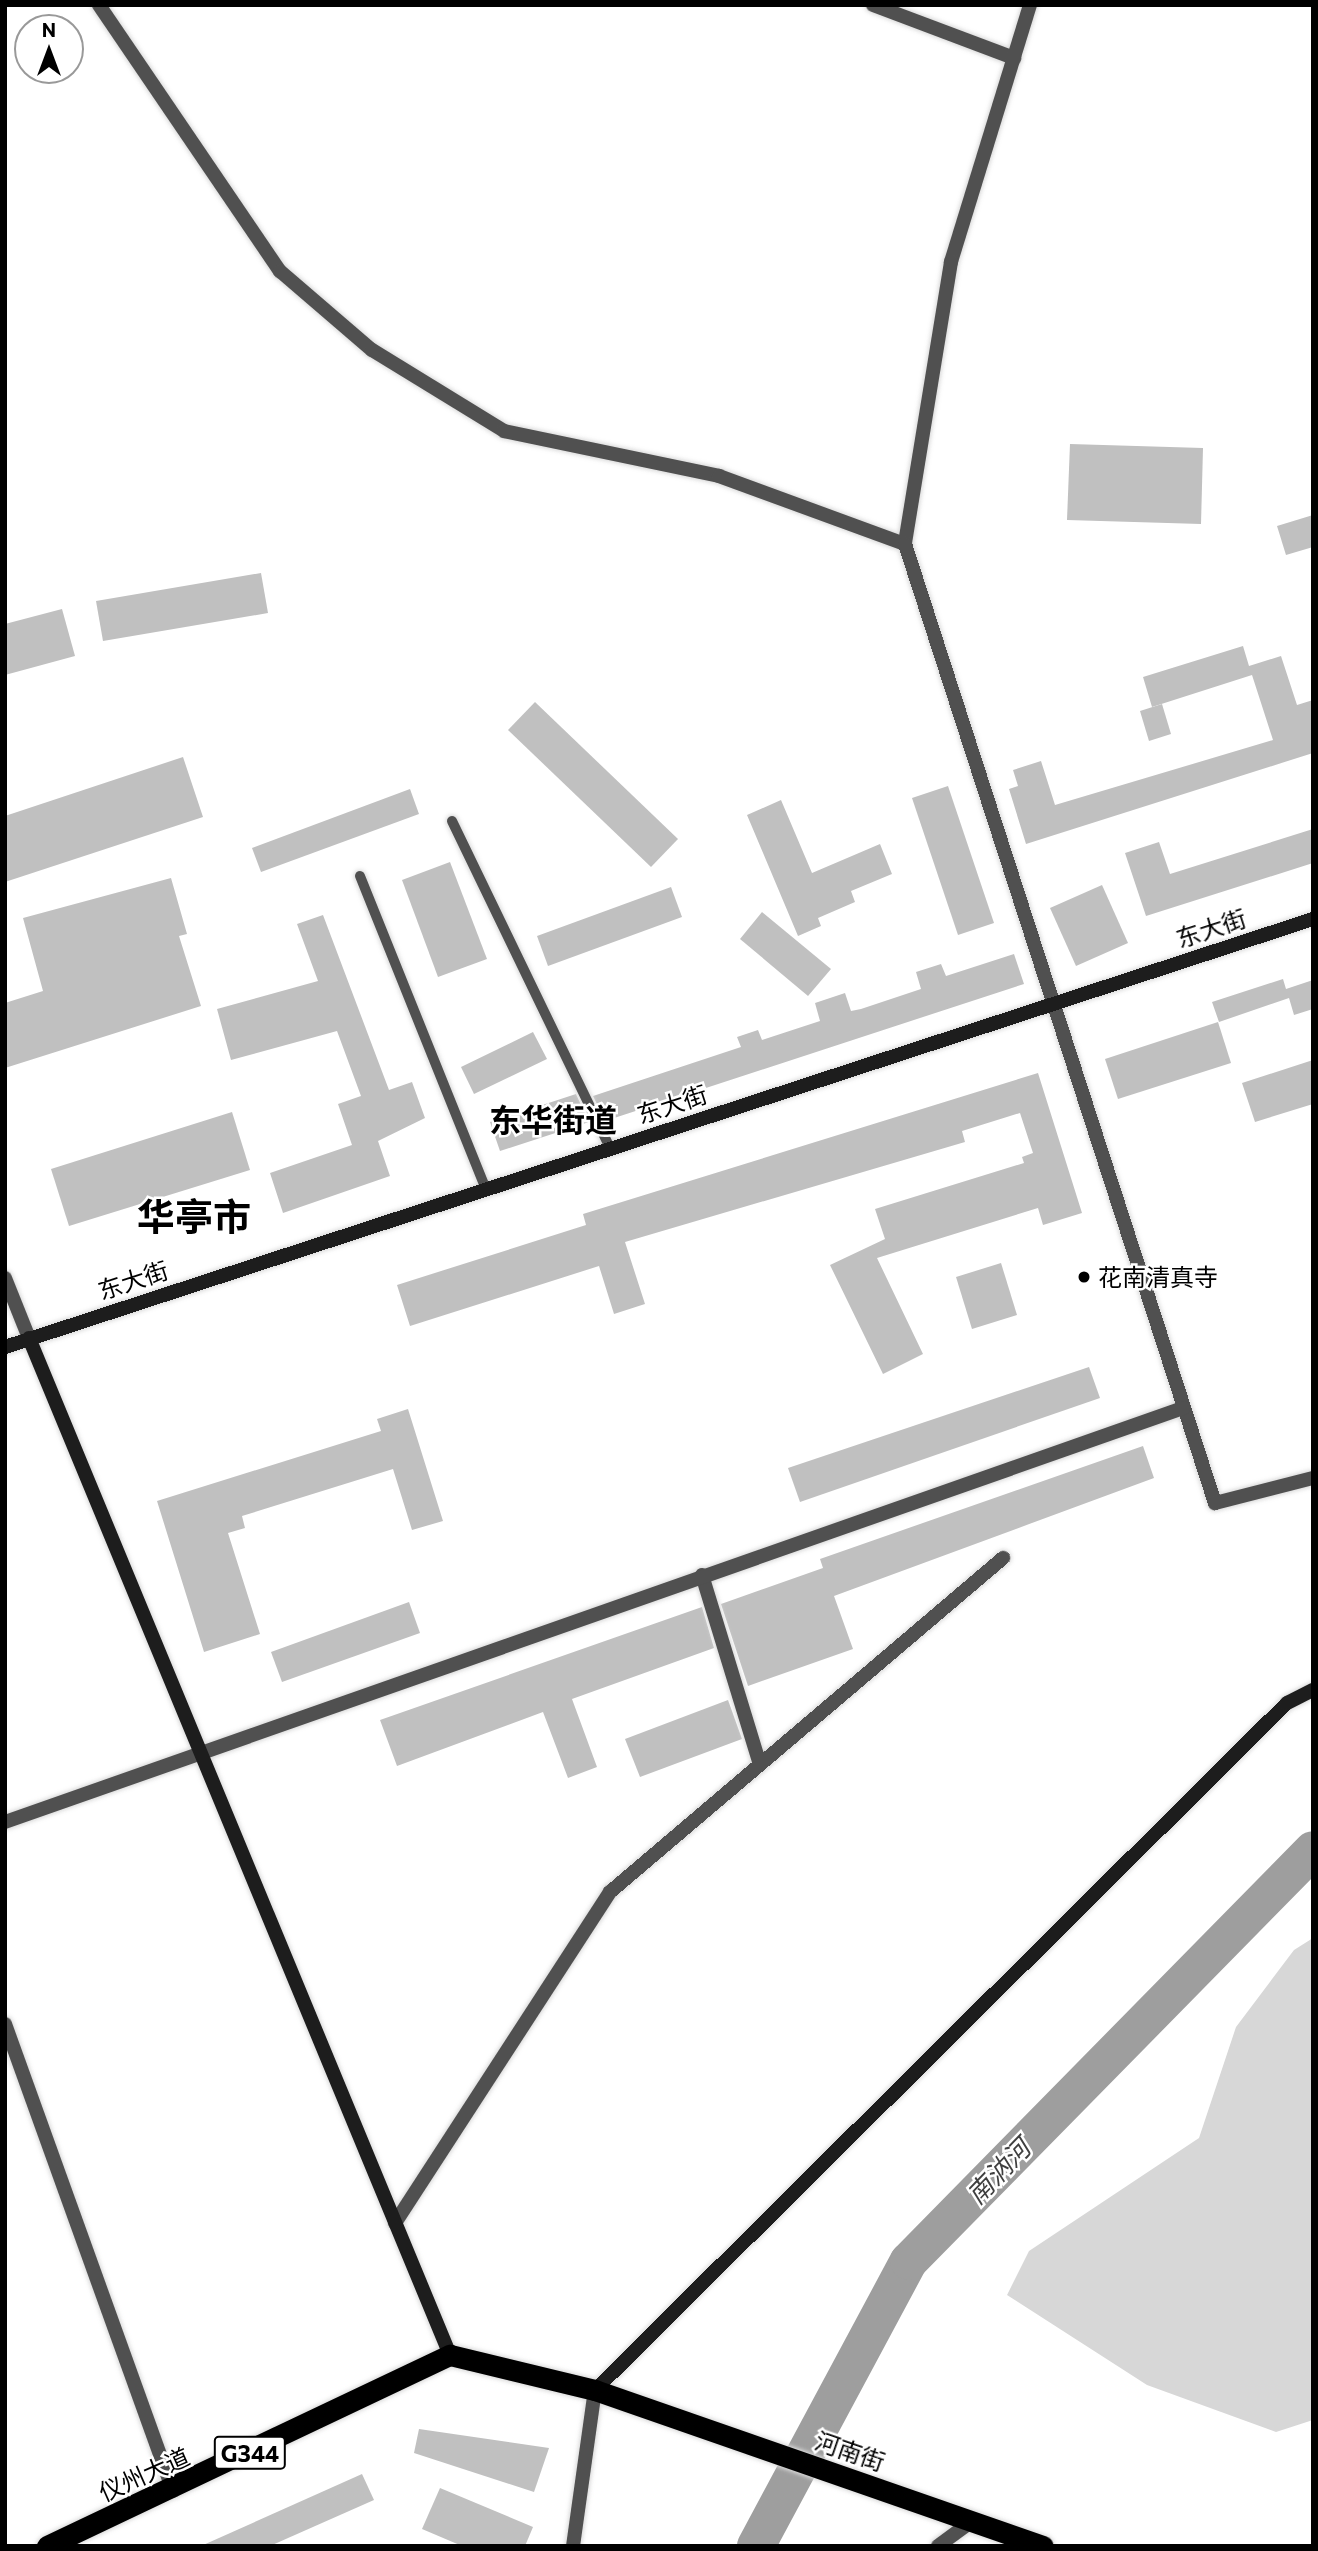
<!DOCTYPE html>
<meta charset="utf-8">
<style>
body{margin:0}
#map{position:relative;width:1318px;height:2551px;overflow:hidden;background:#fff;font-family:Commissioner,"Noto Sans SC",sans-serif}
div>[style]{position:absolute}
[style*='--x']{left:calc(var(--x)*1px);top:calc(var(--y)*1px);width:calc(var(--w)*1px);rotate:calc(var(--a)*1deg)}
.green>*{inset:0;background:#d7d7d7}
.river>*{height:38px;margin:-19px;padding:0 19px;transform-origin:19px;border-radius:19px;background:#9e9e9e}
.building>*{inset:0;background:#c0c0c0}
.roads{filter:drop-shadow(0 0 2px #dbdbdb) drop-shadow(0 0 2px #dbdbdb)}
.lane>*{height:10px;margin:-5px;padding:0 5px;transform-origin:5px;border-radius:5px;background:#505050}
.street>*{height:14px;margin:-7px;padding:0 7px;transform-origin:7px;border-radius:7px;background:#505050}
.secondary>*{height:14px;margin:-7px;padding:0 7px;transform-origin:7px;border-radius:7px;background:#1d1d1d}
.highway>*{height:21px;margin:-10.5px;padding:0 10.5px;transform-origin:10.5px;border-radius:10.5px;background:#000}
.dots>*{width:19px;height:19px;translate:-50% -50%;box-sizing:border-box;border:4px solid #fff;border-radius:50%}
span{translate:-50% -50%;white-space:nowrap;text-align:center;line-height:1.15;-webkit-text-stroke:5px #fff;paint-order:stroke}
.shield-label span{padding:2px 5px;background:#fff;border:2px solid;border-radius:5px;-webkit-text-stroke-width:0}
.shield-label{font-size:23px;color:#000;font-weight:700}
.street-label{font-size:24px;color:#000}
.poi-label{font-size:24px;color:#000}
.left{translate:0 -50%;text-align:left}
.water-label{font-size:26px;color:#3f3f3f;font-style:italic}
.district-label{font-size:32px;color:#000;font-weight:700}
.town-label{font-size:38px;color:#000;font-weight:700}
.frame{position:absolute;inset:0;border:7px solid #000;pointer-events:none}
.north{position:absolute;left:14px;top:14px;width:70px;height:70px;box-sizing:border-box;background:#fff;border:2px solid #999;border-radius:50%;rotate:0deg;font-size:19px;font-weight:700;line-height:28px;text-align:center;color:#000}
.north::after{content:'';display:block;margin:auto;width:24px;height:32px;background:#000;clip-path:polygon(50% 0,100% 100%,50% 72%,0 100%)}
</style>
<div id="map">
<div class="green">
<div style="clip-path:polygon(1313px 1938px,1313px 2420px,1276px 2432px,1147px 2385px,1007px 2295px,1029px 2251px,1199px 2138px,1236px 2027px,1294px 1950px)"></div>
</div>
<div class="river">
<div style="--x:756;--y:2546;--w:323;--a:-61.8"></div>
<div style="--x:909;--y:2261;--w:576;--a:-45.49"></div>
</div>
<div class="building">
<div style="clip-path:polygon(1070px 444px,1203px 448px,1201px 524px,1067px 520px)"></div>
<div style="clip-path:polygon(1313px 515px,1313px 547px,1286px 555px,1277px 526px)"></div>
<div style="clip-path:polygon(261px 573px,268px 613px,103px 641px,96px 601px)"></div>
<div style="clip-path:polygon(62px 609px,75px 656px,5px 675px,5px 624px)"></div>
<div style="clip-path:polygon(1243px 646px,1249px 666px,1281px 656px,1297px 705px,1313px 700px,1313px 753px,1026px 844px,1009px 789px,1018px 786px,1013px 770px,1041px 761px,1055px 805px,1273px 740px,1252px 675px,1152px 707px,1143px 677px)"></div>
<div style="clip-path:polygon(535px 702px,678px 839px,651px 867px,508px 730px)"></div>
<div style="clip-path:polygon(1162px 704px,1171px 734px,1149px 741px,1140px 711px)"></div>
<div style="clip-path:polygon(183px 757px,203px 817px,5px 882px,5px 816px)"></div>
<div style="clip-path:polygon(948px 786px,994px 923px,958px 935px,912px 798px)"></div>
<div style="clip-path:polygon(410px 789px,419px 814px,261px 872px,252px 848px)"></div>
<div style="clip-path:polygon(781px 800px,812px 873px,880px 844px,892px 874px,851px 891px,855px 902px,818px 918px,821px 926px,798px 936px,747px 815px)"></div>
<div style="clip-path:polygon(1313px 829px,1313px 863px,1146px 916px,1125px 853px,1159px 842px,1170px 874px)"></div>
<div style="clip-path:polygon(450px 862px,487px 959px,438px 977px,402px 880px)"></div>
<div style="clip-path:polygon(171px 878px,187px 934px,179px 936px,201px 1006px,5px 1068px,5px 1003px,43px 991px,23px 918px)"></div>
<div style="clip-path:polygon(1102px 885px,1128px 943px,1076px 966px,1050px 908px)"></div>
<div style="clip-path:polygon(671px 887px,682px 917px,548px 966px,537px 936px)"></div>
<div style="clip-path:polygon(762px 912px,831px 969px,808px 996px,740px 939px)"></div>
<div style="clip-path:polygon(323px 915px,389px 1090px,412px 1082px,425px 1118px,378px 1141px,390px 1176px,283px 1213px,270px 1173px,352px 1145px,338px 1104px,361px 1096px,337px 1031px,231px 1060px,217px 1009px,318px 981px,297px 924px)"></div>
<div style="clip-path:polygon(1014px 954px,1024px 984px,605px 1121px,593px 1096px,741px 1047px,737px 1037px,758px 1030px,762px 1040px,820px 1021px,815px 1003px,845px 993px,851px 1011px,861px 1009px,921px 989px,916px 972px,941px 964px,946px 976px)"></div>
<div style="clip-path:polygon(1283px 979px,1286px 989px,1313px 980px,1313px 1009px,1294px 1015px,1289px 998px,1219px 1022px,1212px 1002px)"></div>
<div style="clip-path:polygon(1218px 1022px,1231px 1063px,1118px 1099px,1105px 1059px)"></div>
<div style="clip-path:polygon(533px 1032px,547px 1059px,474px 1094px,461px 1067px)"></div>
<div style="clip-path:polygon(1313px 1060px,1313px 1104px,1255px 1122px,1242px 1083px)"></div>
<div style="clip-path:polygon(1038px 1073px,1082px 1213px,1043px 1225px,1038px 1208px,877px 1258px,923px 1354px,883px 1374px,830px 1265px,885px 1239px,875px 1209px,1024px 1163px,1022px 1157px,1033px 1153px,1020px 1113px,962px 1131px,965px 1142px,625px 1242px,645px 1304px,614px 1314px,599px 1266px,410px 1326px,397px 1285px,586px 1225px,583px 1214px)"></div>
<div style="clip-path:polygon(576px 1094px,589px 1122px,500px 1151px,490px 1122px)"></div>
<div style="clip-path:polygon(232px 1112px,250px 1170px,69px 1226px,51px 1169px)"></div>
<div style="clip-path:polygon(1001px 1263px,1017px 1315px,972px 1329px,956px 1277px)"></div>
<div style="clip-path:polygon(1089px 1367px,1100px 1398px,800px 1502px,788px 1468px)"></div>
<div style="clip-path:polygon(408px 1409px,443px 1521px,412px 1530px,393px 1469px,242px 1516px,245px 1528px,228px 1533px,260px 1634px,204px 1652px,157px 1501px,381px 1431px,377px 1419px)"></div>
<div style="clip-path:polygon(1143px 1446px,1154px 1478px,834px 1596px,853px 1649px,748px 1686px,721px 1604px,823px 1568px,820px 1559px)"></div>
<div style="clip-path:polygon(409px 1602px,420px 1633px,282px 1682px,271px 1652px)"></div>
<div style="clip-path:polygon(702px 1607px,714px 1648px,572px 1699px,597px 1767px,568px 1778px,543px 1712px,397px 1766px,380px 1720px)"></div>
<div style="clip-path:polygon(728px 1700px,742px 1739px,640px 1777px,625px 1739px)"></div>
<div style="clip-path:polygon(419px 2429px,549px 2448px,534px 2492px,414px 2453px)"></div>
<div style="clip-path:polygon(362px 2474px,374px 2500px,270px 2546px,201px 2546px)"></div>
<div style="clip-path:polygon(440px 2488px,533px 2527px,525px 2546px,462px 2546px,422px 2529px)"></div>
</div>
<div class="roads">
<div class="lane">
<div style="--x:452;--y:821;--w:363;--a:64.2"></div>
<div style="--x:360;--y:876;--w:337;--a:68.1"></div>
</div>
<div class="street">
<div style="--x:99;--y:5;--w:322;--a:55.8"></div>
<div style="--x:280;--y:271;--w:121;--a:40.7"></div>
<div style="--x:372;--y:350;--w:155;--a:31.5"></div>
<div style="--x:504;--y:431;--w:220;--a:11.8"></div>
<div style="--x:719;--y:476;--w:198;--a:20.1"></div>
<div style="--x:873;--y:5;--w:151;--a:20.6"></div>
<div style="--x:1030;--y:5;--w:269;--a:107.1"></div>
<div style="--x:951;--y:262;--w:286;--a:99.3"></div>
<div style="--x:905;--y:544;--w:1008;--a:72.09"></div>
<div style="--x:1215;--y:1503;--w:101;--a:-14.3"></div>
<div style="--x:5;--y:1278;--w:65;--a:68.2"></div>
<div style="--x:702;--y:1575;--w:195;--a:73"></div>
<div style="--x:5;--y:1822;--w:1249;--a:-19.36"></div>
<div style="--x:5;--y:2024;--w:496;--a:70.2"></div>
<div style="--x:395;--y:2223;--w:395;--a:-57"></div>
<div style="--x:610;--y:1892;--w:516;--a:-40.36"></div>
<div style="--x:573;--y:2546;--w:158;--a:-82"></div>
<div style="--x:938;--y:2546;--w:42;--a:-36.3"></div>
</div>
<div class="secondary">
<div style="--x:29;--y:1338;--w:1101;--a:67.51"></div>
<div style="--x:5;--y:1347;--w:1376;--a:-18.12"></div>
<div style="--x:595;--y:2390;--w:975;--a:-44.79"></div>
<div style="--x:1287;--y:1703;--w:29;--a:-27"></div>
</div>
<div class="highway">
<div style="--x:47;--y:2546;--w:446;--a:-25.4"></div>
<div style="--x:450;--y:2355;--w:149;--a:13.6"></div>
<div style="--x:595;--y:2390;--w:474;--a:19.2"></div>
</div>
</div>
<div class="dots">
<div style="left:1084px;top:1277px;background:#000"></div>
</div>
<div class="shield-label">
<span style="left:250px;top:2453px">G344</span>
</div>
<div class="street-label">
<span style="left:1211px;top:928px;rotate:-18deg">东大街</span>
<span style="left:672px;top:1104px;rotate:-18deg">东大街</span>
<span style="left:133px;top:1280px;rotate:-18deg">东大街</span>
<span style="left:850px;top:2451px;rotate:19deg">河南街</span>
<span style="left:144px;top:2474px;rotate:-24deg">仪州大道</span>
</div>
<div class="poi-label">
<span class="left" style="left:1098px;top:1277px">花南清真寺</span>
</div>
<div class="water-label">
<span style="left:998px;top:2171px;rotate:-46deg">南汭河</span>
</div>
<div class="district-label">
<span style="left:553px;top:1119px">东华街道</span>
</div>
<div class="town-label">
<span style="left:194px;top:1216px">华亭市</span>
</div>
<div class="frame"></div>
<div class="north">N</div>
</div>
